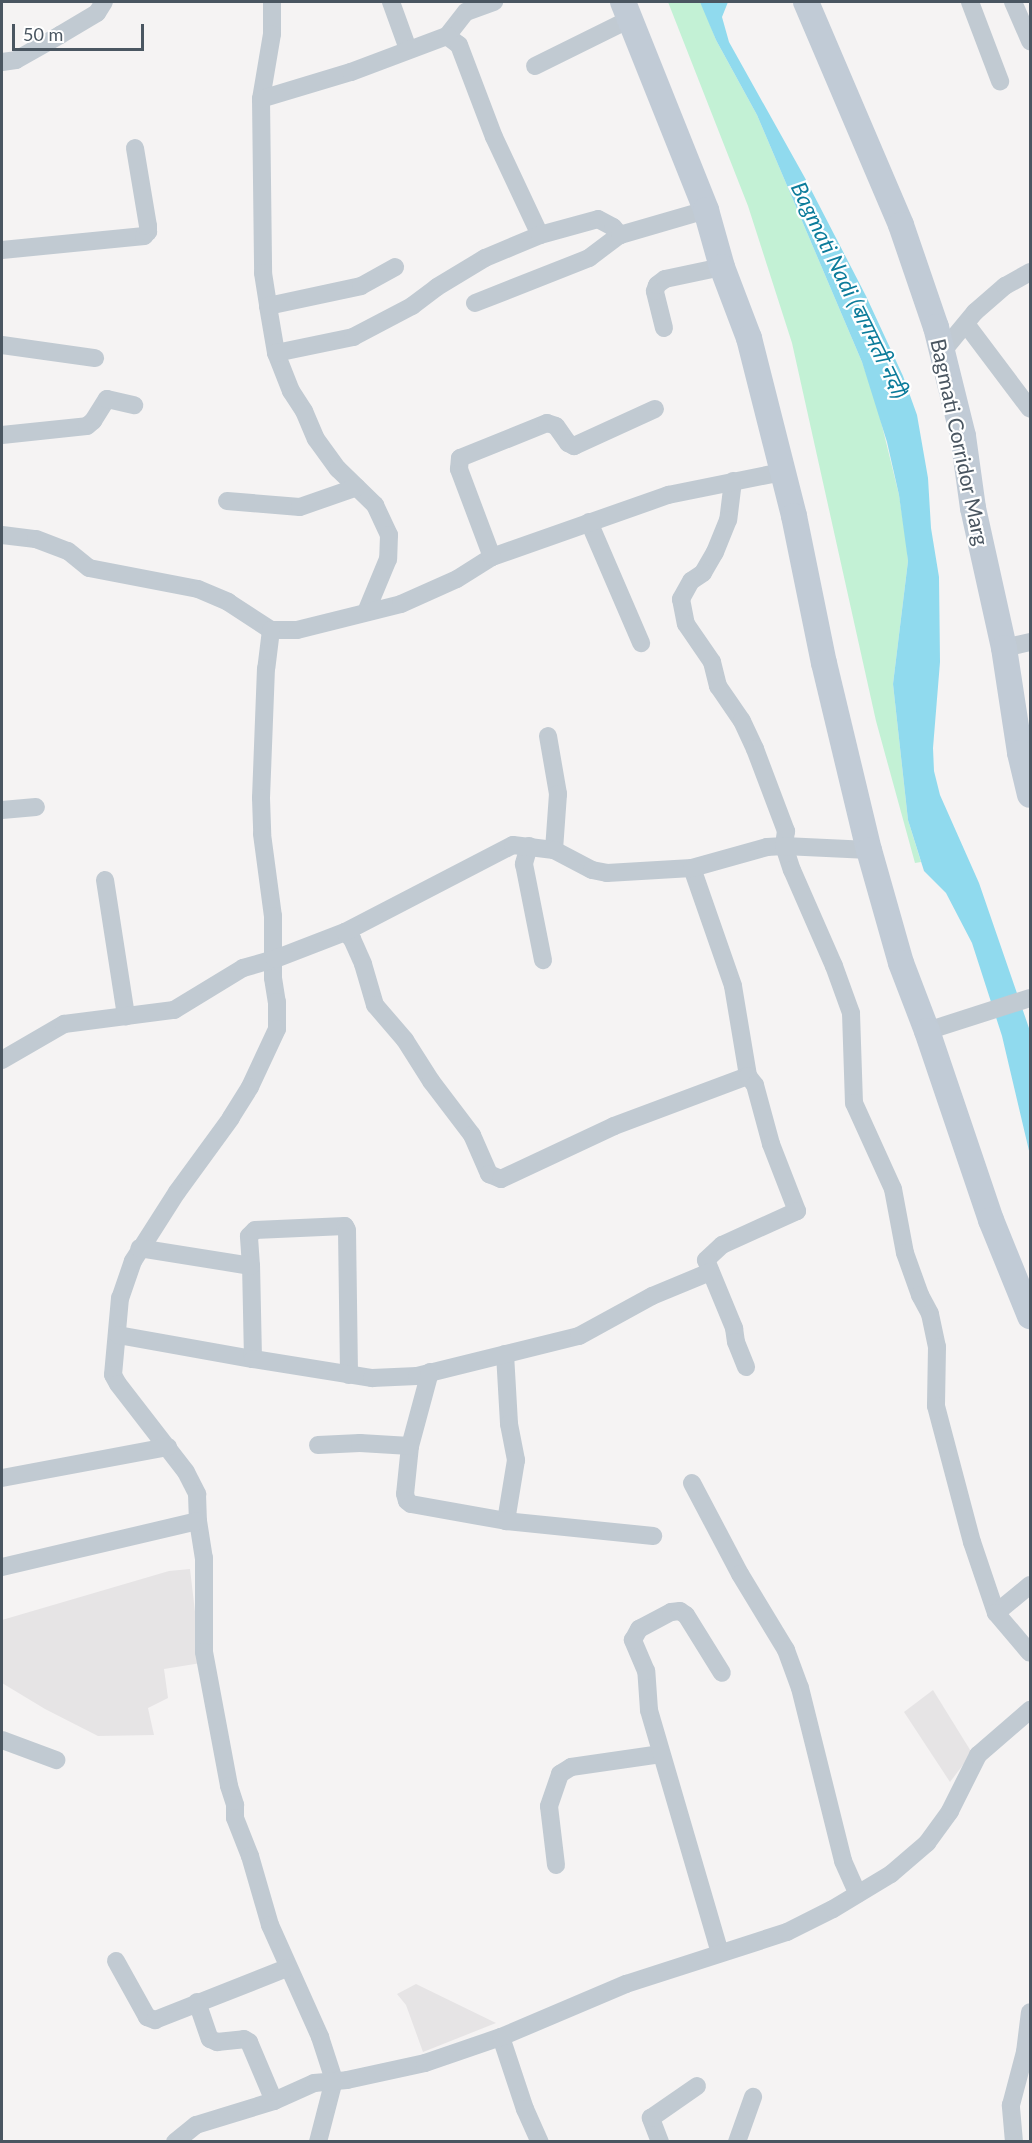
<!DOCTYPE html>
<meta charset="utf-8">
<style>
body{margin:0}
#map{position:relative;width:1032px;height:2143px;overflow:hidden;background:#f5f3f3;font-family:Lato,"Noto Sans Devanagari",sans-serif}
div>[style]{position:absolute}
[style*='--x']{left:calc(var(--x)*1px);top:calc(var(--y)*1px);width:calc(var(--w)*1px);rotate:calc(var(--a)*1deg)}
.education>*{inset:0;background:#e6e4e5}
.green>*{inset:0;background:#c3f1d5}
.water>*{inset:0;background:#90daee}
.street>*{height:18px;margin:-9px;padding:0 9px;transform-origin:9px;border-radius:9px;background:#c1cad2}
.secondary>*{height:26px;margin:-13px;padding:0 13px;transform-origin:13px;border-radius:13px;background:#c1cbd6}
span{translate:-50% -50%;white-space:nowrap;text-align:center;line-height:1.15;-webkit-text-stroke:4.5px #fff;paint-order:stroke}
.street-label{font-size:21px;color:#4a5661}
.water-label{font-size:22px;color:#0c7c9b;font-style:italic}
.frame{position:absolute;inset:0;border:3px solid #4a5661;pointer-events:none}
.scale{position:absolute;left:12px;top:24px;width:132px;height:27px;box-sizing:border-box;border:3px solid #4a5661;border-top:0;padding-left:8px;font-size:18px;line-height:21px;white-space:nowrap;color:#4a5661;-webkit-text-stroke:4px #fff;paint-order:stroke}
</style>
<div id="map">
<div class="education">
<div style="clip-path:polygon(190px 1569px,201px 1663px,164px 1669px,168px 1698px,148px 1708px,154px 1735px,98px 1736px,45px 1709px,2px 1683px,2px 1620px,169px 1571px)"></div>
<div style="clip-path:polygon(933px 1690px,972px 1753px,950px 1782px,904px 1712px)"></div>
<div style="clip-path:polygon(416px 1984px,496px 2023px,423px 2052px,406px 2005px,397px 1994px)"></div>
</div>
<div class="green">
<div style="clip-path:polygon(668px 2px,700px 2px,704px 9px,716px 40px,757px 115px,862px 362px,876px 401px,899px 495px,906px 540px,908px 561px,893px 684px,908px 820px,921px 862px,915px 863px,876px 721px,792px 343px,748px 206px)"></div>
</div>
<div class="water">
<div style="clip-path:polygon(700px 2px,728px 2px,722px 17px,729px 42px,805px 178px,866px 296px,903px 376px,917px 415px,928px 478px,931px 528px,939px 577px,940px 662px,933px 748px,934px 771px,940px 795px,979px 883px,1030px 1031px,1030px 1155px,1002px 1036px,972px 943px,946px 893px,924px 871px,908px 820px,893px 684px,908px 561px,899px 495px,887px 442px,862px 362px,757px 115px,716px 40px)"></div>
</div>
<div class="street">
<div style="--x:272;--y:2;--w:32;--a:90"></div>
<div style="--x:272;--y:34;--w:66;--a:99.6"></div>
<div style="--x:261;--y:99;--w:174;--a:89.3"></div>
<div style="--x:263;--y:273;--w:33;--a:81"></div>
<div style="--x:268;--y:306;--w:48;--a:80.3"></div>
<div style="--x:276;--y:353;--w:41;--a:68.5"></div>
<div style="--x:291;--y:391;--w:24;--a:57"></div>
<div style="--x:304;--y:411;--w:30;--a:67"></div>
<div style="--x:316;--y:439;--w:37;--a:54"></div>
<div style="--x:338;--y:469;--w:52;--a:44.2"></div>
<div style="--x:375;--y:505;--w:33;--a:65"></div>
<div style="--x:389;--y:535;--w:24;--a:92"></div>
<div style="--x:388;--y:559;--w:57;--a:112.5"></div>
<div style="--x:391;--y:2;--w:50;--a:70.1"></div>
<div style="--x:970;--y:2;--w:85;--a:69.2"></div>
<div style="--x:1013;--y:2;--w:43;--a:66.4"></div>
<div style="--x:447;--y:36;--w:31;--a:-52"></div>
<div style="--x:466;--y:12;--w:30;--a:-20"></div>
<div style="--x:2;--y:62;--w:14;--a:-8"></div>
<div style="--x:16;--y:60;--w:51;--a:-29.6"></div>
<div style="--x:60;--y:35;--w:43;--a:-30.7"></div>
<div style="--x:97;--y:13;--w:13;--a:-58"></div>
<div style="--x:535;--y:66;--w:106;--a:-26.3"></div>
<div style="--x:261;--y:99;--w:94;--a:-16.7"></div>
<div style="--x:351;--y:72;--w:103;--a:-20.6"></div>
<div style="--x:447;--y:36;--w:15;--a:37"></div>
<div style="--x:459;--y:45;--w:98;--a:69.2"></div>
<div style="--x:494;--y:137;--w:108;--a:64.9"></div>
<div style="--x:2;--y:250;--w:143;--a:-5.6"></div>
<div style="--x:144;--y:236;--w:6;--a:-45"></div>
<div style="--x:148;--y:232;--w:6;--a:-90"></div>
<div style="--x:148;--y:226;--w:79;--a:-99.5"></div>
<div style="--x:475;--y:303;--w:123;--a:-21.5"></div>
<div style="--x:589;--y:258;--w:39;--a:-37"></div>
<div style="--x:268;--y:306;--w:95;--a:-12.1"></div>
<div style="--x:361;--y:286;--w:39;--a:-29"></div>
<div style="--x:966;--y:324;--w:106;--a:53"></div>
<div style="--x:664;--y:328;--w:38;--a:-104"></div>
<div style="--x:655;--y:291;--w:6;--a:-72"></div>
<div style="--x:657;--y:285;--w:10;--a:-37"></div>
<div style="--x:665;--y:279;--w:58;--a:-11.9"></div>
<div style="--x:2;--y:345;--w:94;--a:8"></div>
<div style="--x:942;--y:352;--w:52;--a:-50.5"></div>
<div style="--x:975;--y:312;--w:40;--a:-41"></div>
<div style="--x:1005;--y:286;--w:29;--a:-29"></div>
<div style="--x:276;--y:353;--w:79;--a:-11.7"></div>
<div style="--x:353;--y:337;--w:67;--a:-27.7"></div>
<div style="--x:412;--y:306;--w:31;--a:-37"></div>
<div style="--x:437;--y:287;--w:56;--a:-31.1"></div>
<div style="--x:485;--y:258;--w:60;--a:-22.7"></div>
<div style="--x:540;--y:235;--w:60;--a:-15.4"></div>
<div style="--x:598;--y:219;--w:17;--a:28"></div>
<div style="--x:613;--y:227;--w:11;--a:49"></div>
<div style="--x:620;--y:235;--w:90;--a:-16.2"></div>
<div style="--x:2;--y:435;--w:85;--a:-6"></div>
<div style="--x:87;--y:426;--w:8;--a:-40"></div>
<div style="--x:93;--y:421;--w:26;--a:-58"></div>
<div style="--x:107;--y:399;--w:28;--a:13"></div>
<div style="--x:733;--y:481;--w:39;--a:97"></div>
<div style="--x:728;--y:520;--w:35;--a:112"></div>
<div style="--x:715;--y:552;--w:24;--a:120"></div>
<div style="--x:703;--y:573;--w:14;--a:146"></div>
<div style="--x:691;--y:581;--w:21;--a:119"></div>
<div style="--x:681;--y:599;--w:25;--a:79"></div>
<div style="--x:686;--y:624;--w:46;--a:55.6"></div>
<div style="--x:712;--y:662;--w:25;--a:76"></div>
<div style="--x:718;--y:686;--w:42;--a:55.6"></div>
<div style="--x:742;--y:721;--w:31;--a:65"></div>
<div style="--x:755;--y:749;--w:88;--a:69.3"></div>
<div style="--x:786;--y:831;--w:15;--a:98"></div>
<div style="--x:784;--y:846;--w:25;--a:72"></div>
<div style="--x:792;--y:870;--w:105;--a:66.4"></div>
<div style="--x:834;--y:966;--w:50;--a:70.1"></div>
<div style="--x:851;--y:1013;--w:90;--a:88.1"></div>
<div style="--x:854;--y:1103;--w:94;--a:65.6"></div>
<div style="--x:893;--y:1189;--w:65;--a:79.4"></div>
<div style="--x:905;--y:1253;--w:45;--a:70.3"></div>
<div style="--x:920;--y:1295;--w:21;--a:62"></div>
<div style="--x:930;--y:1314;--w:34;--a:78"></div>
<div style="--x:937;--y:1347;--w:59;--a:91"></div>
<div style="--x:936;--y:1406;--w:141;--a:75.2"></div>
<div style="--x:972;--y:1542;--w:75;--a:71.3"></div>
<div style="--x:227;--y:501;--w:73;--a:4.7"></div>
<div style="--x:300;--y:507;--w:60;--a:-19.3"></div>
<div style="--x:589;--y:522;--w:132;--a:66.7"></div>
<div style="--x:2;--y:535;--w:34;--a:7"></div>
<div style="--x:36;--y:539;--w:34;--a:21"></div>
<div style="--x:68;--y:551;--w:27;--a:39"></div>
<div style="--x:89;--y:568;--w:111;--a:10.9"></div>
<div style="--x:198;--y:589;--w:33;--a:23"></div>
<div style="--x:228;--y:602;--w:51;--a:33.1"></div>
<div style="--x:271;--y:630;--w:26;--a:0"></div>
<div style="--x:297;--y:630;--w:107;--a:-14"></div>
<div style="--x:401;--y:604;--w:61;--a:-24.1"></div>
<div style="--x:457;--y:579;--w:41;--a:-32.2"></div>
<div style="--x:492;--y:557;--w:187;--a:-19.4"></div>
<div style="--x:668;--y:495;--w:116;--a:-11.4"></div>
<div style="--x:492;--y:557;--w:94;--a:-110.6"></div>
<div style="--x:459;--y:469;--w:11;--a:-85"></div>
<div style="--x:460;--y:458;--w:94;--a:-21.9"></div>
<div style="--x:547;--y:423;--w:9;--a:18"></div>
<div style="--x:556;--y:426;--w:21;--a:55"></div>
<div style="--x:568;--y:443;--w:7;--a:27"></div>
<div style="--x:574;--y:446;--w:89;--a:-24.6"></div>
<div style="--x:271;--y:630;--w:38;--a:97"></div>
<div style="--x:266;--y:668;--w:130;--a:92.2"></div>
<div style="--x:261;--y:798;--w:36;--a:88"></div>
<div style="--x:262;--y:834;--w:83;--a:82.4"></div>
<div style="--x:273;--y:916;--w:62;--a:90"></div>
<div style="--x:273;--y:978;--w:24;--a:81"></div>
<div style="--x:277;--y:1002;--w:27;--a:90"></div>
<div style="--x:277;--y:1029;--w:64;--a:115"></div>
<div style="--x:250;--y:1087;--w:36;--a:122"></div>
<div style="--x:231;--y:1118;--w:92;--a:126.1"></div>
<div style="--x:177;--y:1192;--w:82;--a:122.5"></div>
<div style="--x:133;--y:1261;--w:39;--a:109"></div>
<div style="--x:120;--y:1298;--w:77;--a:95.2"></div>
<div style="--x:113;--y:1375;--w:10;--a:61"></div>
<div style="--x:118;--y:1384;--w:111;--a:52.3"></div>
<div style="--x:186;--y:1472;--w:25;--a:63"></div>
<div style="--x:197;--y:1494;--w:27;--a:88"></div>
<div style="--x:198;--y:1521;--w:37;--a:81"></div>
<div style="--x:204;--y:1558;--w:94;--a:90"></div>
<div style="--x:204;--y:1652;--w:136;--a:79.4"></div>
<div style="--x:229;--y:1786;--w:20;--a:72"></div>
<div style="--x:235;--y:1805;--w:13;--a:90"></div>
<div style="--x:235;--y:1818;--w:41;--a:68.5"></div>
<div style="--x:250;--y:1856;--w:72;--a:73.8"></div>
<div style="--x:270;--y:1925;--w:123;--a:65.9"></div>
<div style="--x:320;--y:2037;--w:45;--a:72"></div>
<div style="--x:334;--y:2080;--w:64;--a:104.5"></div>
<div style="--x:1004;--y:648;--w:27;--a:-13"></div>
<div style="--x:548;--y:736;--w:59;--a:80.2"></div>
<div style="--x:558;--y:794;--w:56;--a:94.1"></div>
<div style="--x:2;--y:810;--w:34;--a:-5"></div>
<div style="--x:529;--y:846;--w:19;--a:106"></div>
<div style="--x:524;--y:864;--w:98;--a:78.8"></div>
<div style="--x:692;--y:868;--w:125;--a:70.8"></div>
<div style="--x:733;--y:986;--w:91;--a:80.5"></div>
<div style="--x:105;--y:880;--w:138;--a:81.2"></div>
<div style="--x:345;--y:932;--w:10;--a:45"></div>
<div style="--x:352;--y:939;--w:27;--a:66"></div>
<div style="--x:363;--y:964;--w:43;--a:73.7"></div>
<div style="--x:375;--y:1005;--w:46;--a:49.4"></div>
<div style="--x:405;--y:1040;--w:49;--a:57.6"></div>
<div style="--x:431;--y:1081;--w:68;--a:52.8"></div>
<div style="--x:472;--y:1135;--w:43;--a:66.4"></div>
<div style="--x:489;--y:1174;--w:13;--a:23"></div>
<div style="--x:501;--y:1179;--w:125;--a:-25.1"></div>
<div style="--x:614;--y:1126;--w:143;--a:-20.5"></div>
<div style="--x:748;--y:1076;--w:11;--a:52"></div>
<div style="--x:755;--y:1085;--w:61;--a:74.8"></div>
<div style="--x:771;--y:1144;--w:72;--a:68.8"></div>
<div style="--x:797;--y:1211;--w:82;--a:155.6"></div>
<div style="--x:722;--y:1245;--w:22;--a:137"></div>
<div style="--x:706;--y:1260;--w:74;--a:67.6"></div>
<div style="--x:734;--y:1328;--w:14;--a:82"></div>
<div style="--x:736;--y:1342;--w:27;--a:68"></div>
<div style="--x:927;--y:1031;--w:108;--a:-17.8"></div>
<div style="--x:2;--y:1060;--w:72;--a:-30.1"></div>
<div style="--x:64;--y:1024;--w:111;--a:-7.3"></div>
<div style="--x:174;--y:1010;--w:81;--a:-31.3"></div>
<div style="--x:243;--y:968;--w:33;--a:-16"></div>
<div style="--x:275;--y:959;--w:75;--a:-21.1"></div>
<div style="--x:345;--y:932;--w:189;--a:-27.4"></div>
<div style="--x:513;--y:845;--w:41;--a:7"></div>
<div style="--x:554;--y:850;--w:43;--a:27.8"></div>
<div style="--x:592;--y:870;--w:15;--a:11"></div>
<div style="--x:607;--y:873;--w:85;--a:-3.4"></div>
<div style="--x:692;--y:868;--w:78;--a:-15.6"></div>
<div style="--x:767;--y:847;--w:17;--a:-3"></div>
<div style="--x:784;--y:846;--w:85;--a:2.7"></div>
<div style="--x:251;--y:1266;--w:30;--a:-94"></div>
<div style="--x:249;--y:1236;--w:8;--a:-45"></div>
<div style="--x:255;--y:1230;--w:90;--a:-2.5"></div>
<div style="--x:345;--y:1226;--w:4;--a:63"></div>
<div style="--x:347;--y:1230;--w:145;--a:89.2"></div>
<div style="--x:118;--y:1335;--w:137;--a:10.1"></div>
<div style="--x:253;--y:1359;--w:93;--a:-91.2"></div>
<div style="--x:251;--y:1266;--w:113;--a:-170.9"></div>
<div style="--x:505;--y:1354;--w:70;--a:86.7"></div>
<div style="--x:509;--y:1424;--w:37;--a:79"></div>
<div style="--x:516;--y:1460;--w:62;--a:99.3"></div>
<div style="--x:253;--y:1359;--w:121;--a:9.1"></div>
<div style="--x:372;--y:1378;--w:45;--a:-2.5"></div>
<div style="--x:417;--y:1376;--w:167;--a:-13.9"></div>
<div style="--x:579;--y:1336;--w:83;--a:-28.7"></div>
<div style="--x:652;--y:1296;--w:63;--a:-22.5"></div>
<div style="--x:430;--y:1372;--w:77;--a:105.1"></div>
<div style="--x:410;--y:1446;--w:48;--a:95.9"></div>
<div style="--x:405;--y:1494;--w:7;--a:74"></div>
<div style="--x:407;--y:1501;--w:5;--a:37"></div>
<div style="--x:411;--y:1504;--w:97;--a:10.1"></div>
<div style="--x:506;--y:1521;--w:148;--a:5.8"></div>
<div style="--x:318;--y:1445;--w:42;--a:-2.7"></div>
<div style="--x:360;--y:1443;--w:50;--a:3.4"></div>
<div style="--x:2;--y:1478;--w:169;--a:-10.6"></div>
<div style="--x:692;--y:1483;--w:103;--a:62.2"></div>
<div style="--x:740;--y:1574;--w:89;--a:58.8"></div>
<div style="--x:786;--y:1650;--w:40;--a:69.8"></div>
<div style="--x:800;--y:1688;--w:178;--a:76"></div>
<div style="--x:843;--y:1861;--w:36;--a:66"></div>
<div style="--x:2;--y:1567;--w:201;--a:-13.2"></div>
<div style="--x:1030;--y:1585;--w:44;--a:140.5"></div>
<div style="--x:996;--y:1613;--w:52;--a:49.6"></div>
<div style="--x:2;--y:1740;--w:58;--a:20.3"></div>
<div style="--x:556;--y:1865;--w:59;--a:-96.8"></div>
<div style="--x:549;--y:1806;--w:34;--a:-71"></div>
<div style="--x:560;--y:1774;--w:13;--a:-32"></div>
<div style="--x:571;--y:1767;--w:91;--a:-8.2"></div>
<div style="--x:720;--y:1953;--w:253;--a:-106.3"></div>
<div style="--x:649;--y:1710;--w:39;--a:-94"></div>
<div style="--x:646;--y:1671;--w:34;--a:-113"></div>
<div style="--x:633;--y:1640;--w:13;--a:-61"></div>
<div style="--x:639;--y:1629;--w:36;--a:-28"></div>
<div style="--x:671;--y:1612;--w:9;--a:-6"></div>
<div style="--x:680;--y:1611;--w:7;--a:34"></div>
<div style="--x:686;--y:1615;--w:68;--a:58.2"></div>
<div style="--x:116;--y:1961;--w:64;--a:61"></div>
<div style="--x:147;--y:2017;--w:9;--a:21"></div>
<div style="--x:155;--y:2020;--w:142;--a:-21.5"></div>
<div style="--x:197;--y:2002;--w:39;--a:71"></div>
<div style="--x:210;--y:2039;--w:8;--a:23"></div>
<div style="--x:217;--y:2042;--w:27;--a:-6"></div>
<div style="--x:244;--y:2039;--w:6;--a:31"></div>
<div style="--x:249;--y:2042;--w:64;--a:67"></div>
<div style="--x:501;--y:2037;--w:76;--a:71.6"></div>
<div style="--x:525;--y:2109;--w:36;--a:66"></div>
<div style="--x:175;--y:2142;--w:27;--a:-39"></div>
<div style="--x:196;--y:2125;--w:82;--a:-17.1"></div>
<div style="--x:274;--y:2101;--w:44;--a:-24.2"></div>
<div style="--x:314;--y:2083;--w:33;--a:-5"></div>
<div style="--x:347;--y:2080;--w:80;--a:-12.3"></div>
<div style="--x:425;--y:2063;--w:80;--a:-18.9"></div>
<div style="--x:501;--y:2037;--w:136;--a:-23"></div>
<div style="--x:626;--y:1984;--w:169;--a:-17.9"></div>
<div style="--x:787;--y:1932;--w:51;--a:-26.6"></div>
<div style="--x:833;--y:1909;--w:68;--a:-31.1"></div>
<div style="--x:891;--y:1874;--w:48;--a:-40.7"></div>
<div style="--x:927;--y:1843;--w:39;--a:-54"></div>
<div style="--x:950;--y:1811;--w:63;--a:-63.4"></div>
<div style="--x:978;--y:1755;--w:69;--a:-40.9"></div>
<div style="--x:660;--y:2142;--w:26;--a:-111"></div>
<div style="--x:651;--y:2118;--w:56;--a:-34.8"></div>
<div style="--x:737;--y:2142;--w:48;--a:-70.4"></div>
<div style="--x:1014;--y:2142;--w:37;--a:-95"></div>
<div style="--x:1011;--y:2105;--w:55;--a:-75.2"></div>
<div style="--x:1025;--y:2052;--w:40;--a:-82.9"></div>
</div>
<div class="secondary">
<div style="--x:623;--y:2;--w:224;--a:68.2"></div>
<div style="--x:706;--y:210;--w:59;--a:74.3"></div>
<div style="--x:722;--y:267;--w:76;--a:69.2"></div>
<div style="--x:749;--y:338;--w:184;--a:75.8"></div>
<div style="--x:794;--y:516;--w:150;--a:78.5"></div>
<div style="--x:824;--y:663;--w:192;--a:76.5"></div>
<div style="--x:869;--y:850;--w:117;--a:74.2"></div>
<div style="--x:901;--y:963;--w:73;--a:69.1"></div>
<div style="--x:927;--y:1031;--w:200;--a:71.3"></div>
<div style="--x:991;--y:1220;--w:104;--a:67.9"></div>
<div style="--x:806;--y:2;--w:242;--a:66.9"></div>
<div style="--x:901;--y:225;--w:108;--a:71.1"></div>
<div style="--x:936;--y:327;--w:112;--a:76.1"></div>
<div style="--x:963;--y:436;--w:73;--a:82.1"></div>
<div style="--x:973;--y:508;--w:143;--a:77.5"></div>
<div style="--x:1004;--y:648;--w:106;--a:81.3"></div>
<div style="--x:1020;--y:753;--w:43;--a:76.6"></div>
</div>
<div class="street-label">
<span style="left:960px;top:442px;rotate:78deg">Bagmati Corridor Marg</span>
</div>
<div class="water-label">
<span style="left:850px;top:290px;rotate:64deg">Bagmati Nadi (बागमती नदी)</span>
</div>
<div class="frame"></div>
<div class="scale">50 m</div>
</div>
